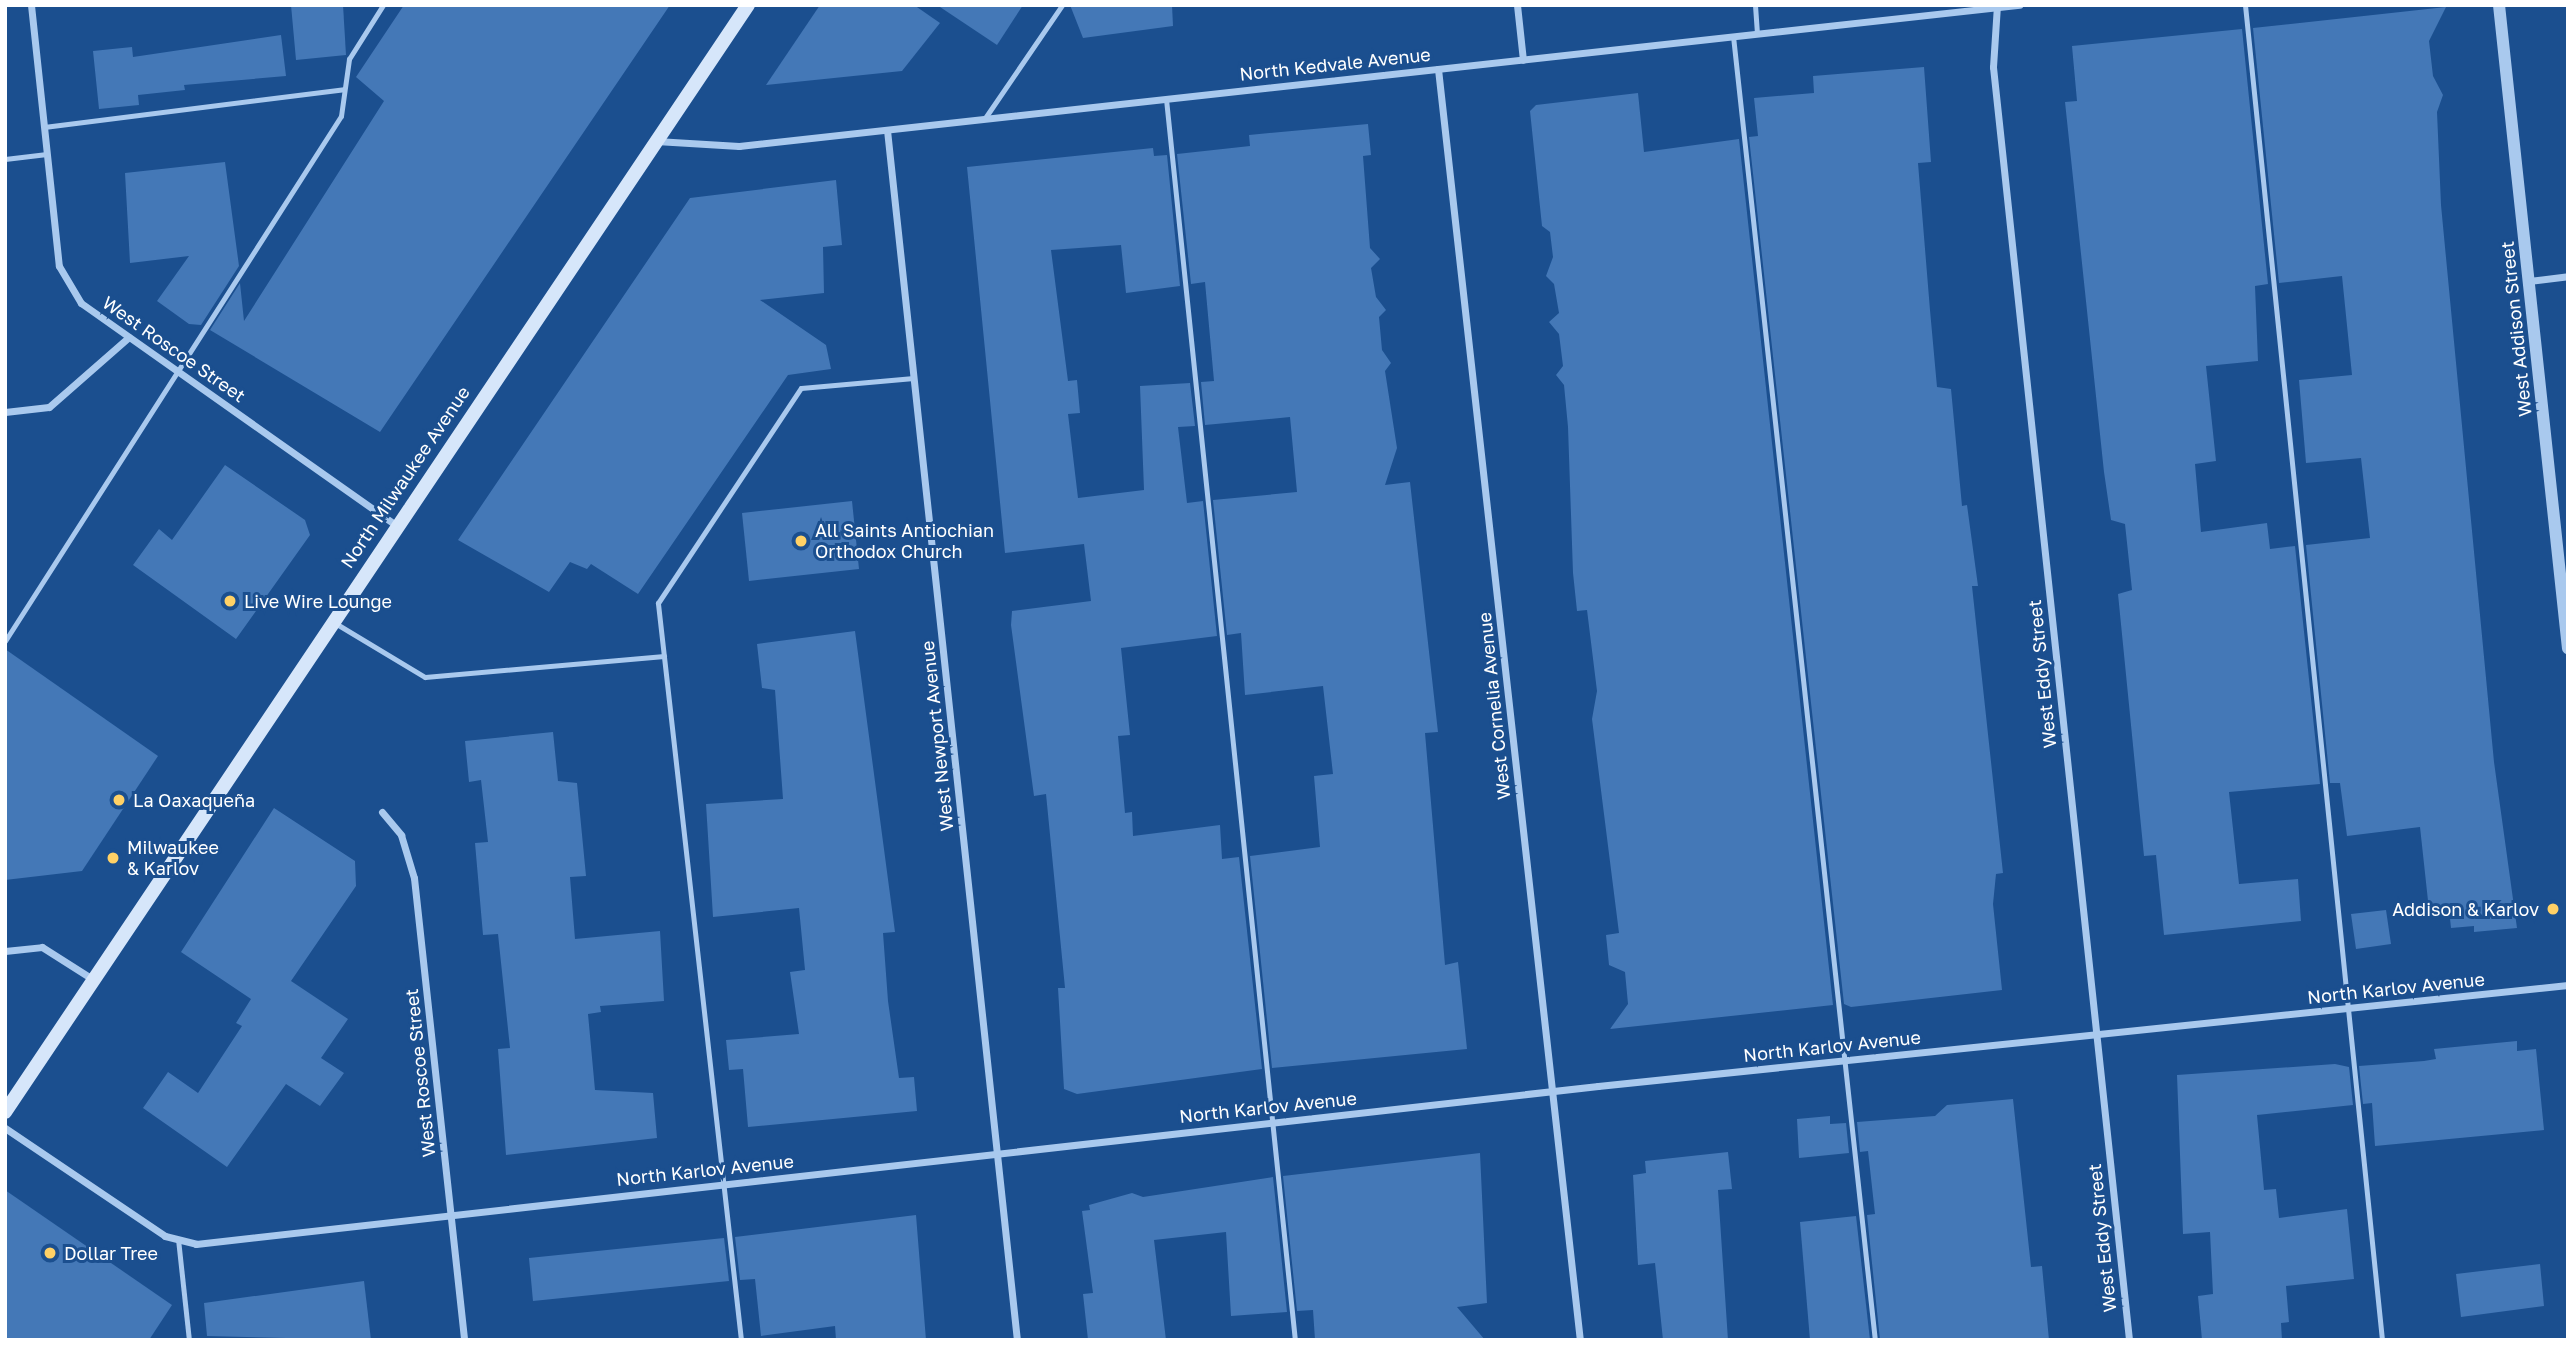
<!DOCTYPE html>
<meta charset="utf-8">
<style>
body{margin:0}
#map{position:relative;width:2573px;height:1345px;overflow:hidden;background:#1b4f8f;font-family:"Golos Text",sans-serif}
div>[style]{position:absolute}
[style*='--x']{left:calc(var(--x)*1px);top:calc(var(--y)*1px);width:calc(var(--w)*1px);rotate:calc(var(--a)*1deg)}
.building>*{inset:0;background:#4478b7}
.service>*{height:5px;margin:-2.5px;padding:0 2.5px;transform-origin:2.5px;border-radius:2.5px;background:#a9c9ee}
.minor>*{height:7px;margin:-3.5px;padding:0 3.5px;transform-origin:3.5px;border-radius:3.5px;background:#a9c9ee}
.tertiary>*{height:12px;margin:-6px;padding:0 6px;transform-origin:6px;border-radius:6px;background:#a9c9ee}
.secondary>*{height:14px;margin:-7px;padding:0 7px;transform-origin:7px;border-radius:7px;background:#d6e6fa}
.dots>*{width:19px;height:19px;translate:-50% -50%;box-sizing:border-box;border:4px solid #1b4f8f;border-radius:50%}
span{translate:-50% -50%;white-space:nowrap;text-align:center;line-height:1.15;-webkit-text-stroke:6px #1b4f8f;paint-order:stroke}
.street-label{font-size:18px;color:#fff}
.poi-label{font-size:18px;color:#fff}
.left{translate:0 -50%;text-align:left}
.right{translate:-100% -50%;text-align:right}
.frame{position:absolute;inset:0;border:7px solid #fff;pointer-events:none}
</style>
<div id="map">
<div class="building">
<div style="clip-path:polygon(291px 5px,343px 5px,346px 55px,296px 60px)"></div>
<div style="clip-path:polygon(404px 5px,670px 5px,380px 432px,210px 330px,240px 283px,244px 321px,384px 101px,356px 77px)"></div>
<div style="clip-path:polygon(820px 5px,914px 5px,940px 23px,902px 71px,766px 85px)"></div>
<div style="clip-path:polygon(937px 5px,1023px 5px,997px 45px)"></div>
<div style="clip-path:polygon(1070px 5px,1172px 5px,1173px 26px,1083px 38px)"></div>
<div style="clip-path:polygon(2446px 7px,2429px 41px,2433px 76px,2443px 95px,2437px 112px,2441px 205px,2494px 762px,2517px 928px,2474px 932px,2474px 926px,2451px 928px,2449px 909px,2429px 910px,2420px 827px,2347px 836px,2340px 783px,2330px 783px,2306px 545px,2370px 538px,2361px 458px,2306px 463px,2299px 380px,2352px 375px,2342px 276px,2279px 283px,2253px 28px)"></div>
<div style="clip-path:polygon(2242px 29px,2268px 284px,2255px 286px,2258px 361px,2206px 366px,2216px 461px,2195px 464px,2201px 532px,2267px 523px,2270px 549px,2295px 546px,2320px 784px,2229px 792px,2239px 884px,2298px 879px,2301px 921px,2164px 935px,2156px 855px,2144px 856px,2118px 594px,2132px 590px,2125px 524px,2111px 520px,2104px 472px,2065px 102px,2077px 101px,2072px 46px)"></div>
<div style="clip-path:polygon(281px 35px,286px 76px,184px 85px,185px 90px,138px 95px,139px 105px,99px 109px,93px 51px,132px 47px,133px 57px)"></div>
<div style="clip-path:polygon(1924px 67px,1931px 162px,1918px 163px,1930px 310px,1937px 387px,1951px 389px,1962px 506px,1967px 505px,1978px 586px,1972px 586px,2003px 873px,1996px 874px,1993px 904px,2002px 990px,1851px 1007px,1844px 1004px,1749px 137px,1758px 136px,1754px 98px,1814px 93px,1813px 76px)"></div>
<div style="clip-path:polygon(1638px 93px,1644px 152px,1739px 139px,1833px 1005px,1610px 1029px,1628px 1004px,1625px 972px,1609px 965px,1606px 935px,1619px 933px,1592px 719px,1597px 691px,1587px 610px,1577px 611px,1573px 573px,1568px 427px,1564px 385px,1556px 375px,1563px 366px,1559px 334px,1549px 322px,1559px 313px,1554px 284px,1546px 276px,1553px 257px,1550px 232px,1542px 226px,1530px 111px,1536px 105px)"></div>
<div style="clip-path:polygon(1368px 124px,1371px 155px,1363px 156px,1370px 248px,1380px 259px,1371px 268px,1376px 297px,1386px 310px,1379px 317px,1382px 350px,1391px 363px,1385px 371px,1397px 448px,1385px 485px,1410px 482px,1438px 732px,1425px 733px,1445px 965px,1458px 962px,1467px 1049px,1272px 1068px,1250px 856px,1320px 847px,1314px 776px,1333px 774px,1323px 686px,1245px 695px,1241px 633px,1227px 635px,1213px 500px,1297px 492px,1290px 417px,1205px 425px,1201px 382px,1214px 381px,1205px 282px,1191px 284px,1177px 154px,1250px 146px,1249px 135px)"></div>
<div style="clip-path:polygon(1153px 148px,1154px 156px,1167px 155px,1180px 286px,1126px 293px,1121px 245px,1051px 250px,1068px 381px,1077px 380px,1080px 413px,1068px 414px,1078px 498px,1144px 490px,1140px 386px,1190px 383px,1195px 426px,1178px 427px,1187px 503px,1203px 501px,1217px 636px,1121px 648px,1130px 735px,1118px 736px,1125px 813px,1132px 812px,1133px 836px,1220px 825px,1222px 859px,1239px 857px,1262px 1069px,1077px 1094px,1064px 1089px,1058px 988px,1065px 988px,1046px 794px,1034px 796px,1011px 625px,1012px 611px,1091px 601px,1084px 544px,1005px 553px,967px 167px)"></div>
<div style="clip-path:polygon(225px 162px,239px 266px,201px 325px,189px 324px,157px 301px,189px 256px,130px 263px,125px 173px)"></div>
<div style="clip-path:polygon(836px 180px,842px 245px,823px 247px,824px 293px,760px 300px,826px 345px,831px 369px,788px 375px,638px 594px,591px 564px,587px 569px,570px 562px,549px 592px,458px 540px,690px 198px)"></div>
<div style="clip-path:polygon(225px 465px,305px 520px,310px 535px,236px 639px,133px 565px,159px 529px,172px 540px)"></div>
<div style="clip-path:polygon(852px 501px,859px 569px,749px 581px,742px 513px)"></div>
<div style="clip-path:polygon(855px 631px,895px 932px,883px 933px,888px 1001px,899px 1078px,914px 1077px,917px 1111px,748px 1127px,743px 1069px,729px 1070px,726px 1040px,799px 1034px,790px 972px,805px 970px,799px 908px,713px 917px,706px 804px,783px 799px,775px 690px,762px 688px,757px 644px)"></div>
<div style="clip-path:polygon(5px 649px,158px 756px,82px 871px,5px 880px)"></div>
<div style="clip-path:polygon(553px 732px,558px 781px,577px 783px,586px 876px,570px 877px,575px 939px,660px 931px,664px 1001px,600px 1006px,601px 1012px,588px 1014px,595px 1090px,653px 1093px,657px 1138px,506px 1155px,498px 1049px,510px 1048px,498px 934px,483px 935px,475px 843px,488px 842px,481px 780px,469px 782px,465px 741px)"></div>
<div style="clip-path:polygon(274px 808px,355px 861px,356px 886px,291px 981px,348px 1019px,321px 1058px,344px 1073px,320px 1106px,286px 1084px,227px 1167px,143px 1108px,168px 1072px,198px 1093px,242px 1026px,236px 1023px,251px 999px,181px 952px)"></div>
<div style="clip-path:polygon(2386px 910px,2391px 944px,2356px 949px,2351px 914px)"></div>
<div style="clip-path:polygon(2517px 1041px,2517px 1051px,2536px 1049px,2544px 1130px,2375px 1146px,2372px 1103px,2363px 1104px,2359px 1066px,2424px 1061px,2436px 1059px,2434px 1049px)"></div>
<div style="clip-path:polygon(2335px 1064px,2349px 1067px,2353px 1105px,2257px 1115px,2264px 1190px,2276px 1189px,2279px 1218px,2347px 1209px,2354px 1279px,2286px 1286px,2289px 1322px,2281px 1323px,2282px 1340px,2202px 1340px,2198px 1296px,2213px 1294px,2210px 1232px,2183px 1234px,2177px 1075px)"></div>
<div style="clip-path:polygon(2013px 1099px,2031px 1267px,2042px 1266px,2049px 1340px,1880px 1340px,1867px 1215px,1875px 1214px,1868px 1151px,1860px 1152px,1857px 1122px,1935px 1116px,1947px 1105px)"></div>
<div style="clip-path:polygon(1830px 1116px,1830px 1124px,1846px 1123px,1849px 1153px,1799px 1158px,1797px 1119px)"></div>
<div style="clip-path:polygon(1728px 1152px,1732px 1189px,1718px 1190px,1728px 1340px,1663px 1340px,1655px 1263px,1638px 1265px,1633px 1175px,1646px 1173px,1645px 1161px)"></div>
<div style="clip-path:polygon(1480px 1153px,1487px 1303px,1457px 1307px,1485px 1340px,1315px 1340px,1313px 1310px,1297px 1311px,1283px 1176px)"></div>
<div style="clip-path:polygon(1273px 1177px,1287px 1312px,1231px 1316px,1226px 1232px,1154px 1240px,1166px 1340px,1088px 1340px,1083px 1294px,1093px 1293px,1082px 1211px,1090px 1210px,1089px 1205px,1132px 1193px,1143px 1197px)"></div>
<div style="clip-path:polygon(5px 1190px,172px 1305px,149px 1340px,5px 1340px)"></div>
<div style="clip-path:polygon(916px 1215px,926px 1340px,836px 1340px,835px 1326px,761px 1336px,755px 1279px,740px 1280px,735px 1237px)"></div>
<div style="clip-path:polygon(1856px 1216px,1870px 1340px,1810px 1340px,1800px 1222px)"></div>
<div style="clip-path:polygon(724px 1238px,729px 1281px,533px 1301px,529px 1258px)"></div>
<div style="clip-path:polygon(2540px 1264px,2544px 1306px,2461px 1317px,2456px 1274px)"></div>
<div style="clip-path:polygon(364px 1281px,371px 1340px,207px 1336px,204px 1303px)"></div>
</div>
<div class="service">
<div style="--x:1755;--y:5;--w:29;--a:86"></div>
<div style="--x:2245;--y:5;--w:1342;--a:84.14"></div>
<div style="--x:1733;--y:36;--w:1312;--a:83.79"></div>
<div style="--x:1166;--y:99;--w:1248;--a:84.07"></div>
<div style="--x:985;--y:118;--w:137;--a:-55.7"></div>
<div style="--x:44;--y:127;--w:302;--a:-7.2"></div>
<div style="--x:5;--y:159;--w:42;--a:-6.8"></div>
<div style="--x:335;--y:623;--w:105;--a:31"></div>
<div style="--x:425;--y:677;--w:240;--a:-5"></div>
<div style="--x:5;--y:641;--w:623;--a:-57.38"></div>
<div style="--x:341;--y:116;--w:58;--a:-82"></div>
<div style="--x:349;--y:59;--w:64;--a:-57.8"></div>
<div style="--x:178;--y:1239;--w:102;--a:83.8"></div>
<div style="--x:741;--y:1340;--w:742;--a:-96.43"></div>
<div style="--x:658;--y:603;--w:258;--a:-56.4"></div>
<div style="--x:801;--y:388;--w:113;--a:-5.1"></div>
</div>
<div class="minor">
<div style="--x:31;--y:5;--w:262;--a:83.9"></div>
<div style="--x:59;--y:266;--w:43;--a:59.3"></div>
<div style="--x:81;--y:303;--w:385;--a:35.2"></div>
<div style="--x:1517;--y:5;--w:55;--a:83.8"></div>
<div style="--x:1997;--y:5;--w:62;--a:93.7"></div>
<div style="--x:1993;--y:67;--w:1280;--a:83.9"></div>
<div style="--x:1438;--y:69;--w:1279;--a:83.63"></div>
<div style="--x:887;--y:130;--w:1217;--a:83.87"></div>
<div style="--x:656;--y:141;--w:83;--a:3.4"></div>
<div style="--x:739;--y:146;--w:1288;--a:-6.29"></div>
<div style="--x:2529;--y:281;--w:39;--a:-7"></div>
<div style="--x:5;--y:412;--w:44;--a:-6.5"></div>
<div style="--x:49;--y:407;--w:106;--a:-41.2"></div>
<div style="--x:382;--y:812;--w:30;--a:50"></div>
<div style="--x:401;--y:835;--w:45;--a:73.2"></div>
<div style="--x:414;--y:878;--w:465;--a:83.8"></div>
<div style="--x:5;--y:951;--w:37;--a:-6"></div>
<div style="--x:42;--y:947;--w:62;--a:32.4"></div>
<div style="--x:5;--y:1128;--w:193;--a:34"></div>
<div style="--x:165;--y:1236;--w:32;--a:14"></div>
<div style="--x:196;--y:1244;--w:1411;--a:-6.43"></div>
<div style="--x:1598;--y:1086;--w:975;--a:-5.94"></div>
</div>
<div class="tertiary">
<div style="--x:2499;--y:5;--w:647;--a:83.88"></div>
</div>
<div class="secondary">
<div style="--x:5;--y:1112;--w:1333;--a:-56.13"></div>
</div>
<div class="dots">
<div style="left:801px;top:541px;background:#ffd166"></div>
<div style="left:230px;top:601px;background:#ffd166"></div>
<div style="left:119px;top:800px;background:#ffd166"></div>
<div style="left:113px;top:858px;background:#ffd166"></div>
<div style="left:2553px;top:909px;background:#ffd166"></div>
<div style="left:50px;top:1253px;background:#ffd166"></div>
</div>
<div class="street-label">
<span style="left:1335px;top:64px;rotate:-6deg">North Kedvale Avenue</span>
<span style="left:2516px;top:329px;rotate:-96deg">West Addison Street</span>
<span style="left:174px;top:349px;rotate:35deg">West Roscoe Street</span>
<span style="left:405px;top:477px;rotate:-56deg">North Milwaukee Avenue</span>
<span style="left:2042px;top:674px;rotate:-96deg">West Eddy Street</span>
<span style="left:1494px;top:706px;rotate:-96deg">West Cornelia Avenue</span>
<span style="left:937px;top:736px;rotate:-96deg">West Newport Avenue</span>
<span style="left:2396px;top:988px;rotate:-6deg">North Karlov Avenue</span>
<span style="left:1832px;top:1046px;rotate:-6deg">North Karlov Avenue</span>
<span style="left:420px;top:1073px;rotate:-96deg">West Roscoe Street</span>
<span style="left:1268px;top:1107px;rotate:-6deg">North Karlov Avenue</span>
<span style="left:705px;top:1170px;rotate:-6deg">North Karlov Avenue</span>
<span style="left:2102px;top:1238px;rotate:-96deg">West Eddy Street</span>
</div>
<div class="poi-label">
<span class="left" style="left:815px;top:541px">All Saints Antiochian<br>Orthodox Church</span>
<span class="left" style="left:244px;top:601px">Live Wire Lounge</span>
<span class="left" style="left:133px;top:800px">La Oaxaqueña</span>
<span class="left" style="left:127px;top:858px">Milwaukee<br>&amp; Karlov</span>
<span class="right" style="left:2539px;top:909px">Addison &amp; Karlov</span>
<span class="left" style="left:64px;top:1253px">Dollar Tree</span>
</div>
<div class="frame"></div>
</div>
